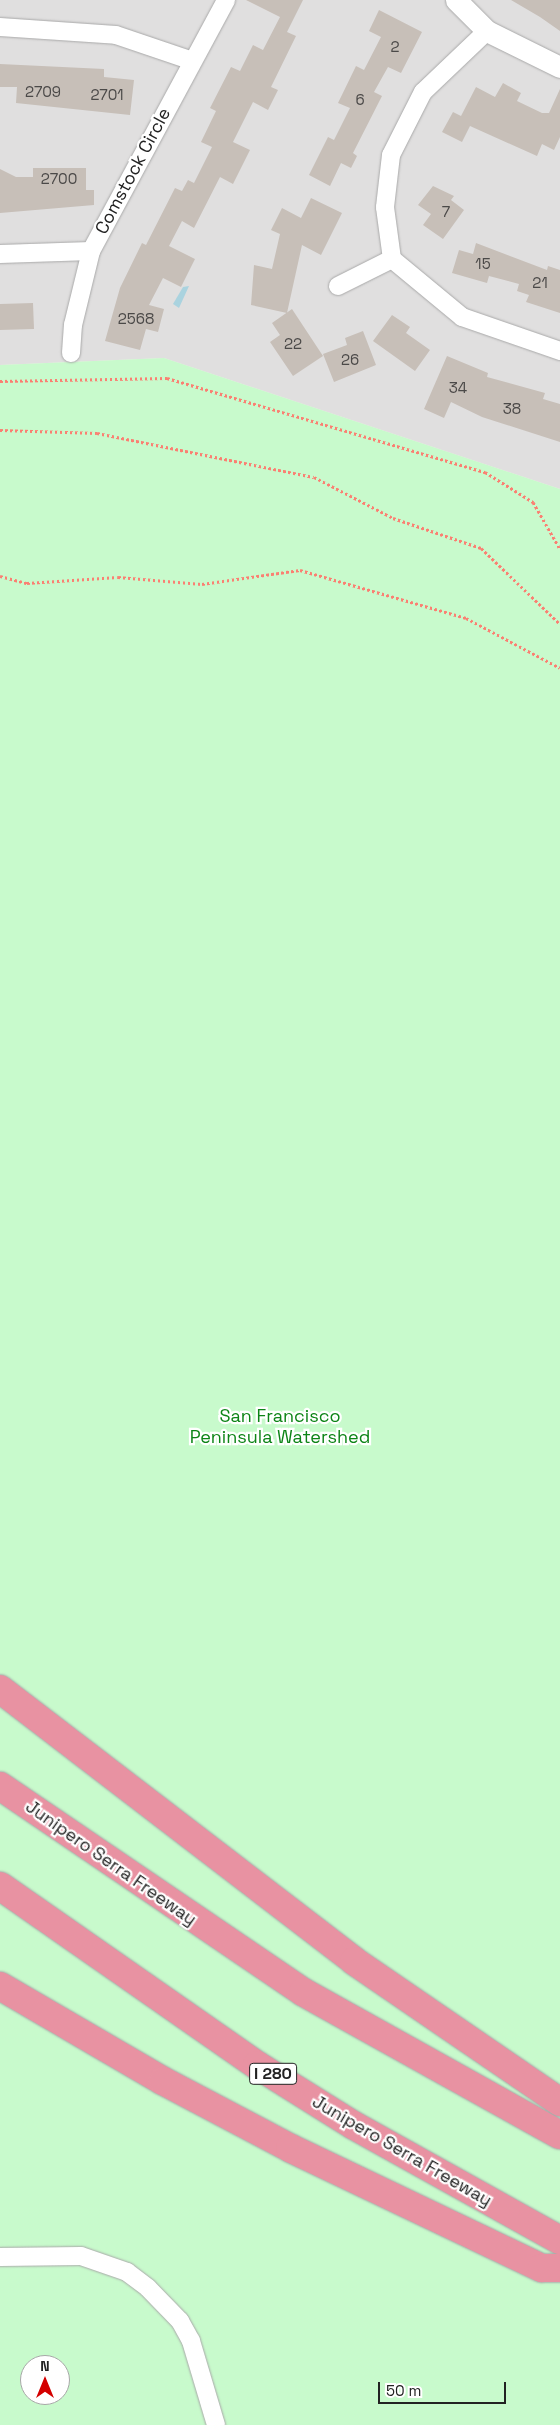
<!DOCTYPE html>
<style>
body{margin:0}
#map{position:relative;width:560px;height:2425px;overflow:hidden;background:#f2efe9;font-family:"Space Grotesk",sans-serif}
div>[style]{position:absolute}
[style*='--x']{left:calc(var(--x)*1px);top:calc(var(--y)*1px);width:calc(var(--w)*1px);rotate:calc(var(--a)*1deg)}
.residential>*{inset:0;background:#e0dfdf}
.park>*{inset:0;background:#c8facc}
.water>*{inset:0;background:#aad3df}
.building>*{inset:0;background:#c7bfb8}
.path>*{height:3px;margin-top:-1.5px;transform-origin:0;background:repeating-linear-gradient(90deg,#fa8072 0 2.5px,transparent 0 5px)}
.roads{filter:drop-shadow(0 0 1px #a9a9a9) drop-shadow(0 0 1px #a9a9a9)}
.minor>*{height:18px;margin:-9px;padding:0 9px;transform-origin:9px;border-radius:9px;background:#fff}
.tertiary>*{height:21px;margin:-10.5px;padding:0 10.5px;transform-origin:10.5px;border-radius:10.5px;background:#fff}
.motorway>*{height:28px;margin:-14px;padding:0 14px;transform-origin:14px;border-radius:14px;background:#e892a2}
span{translate:-50% -50%;white-space:nowrap;text-align:center;line-height:1.15;-webkit-text-stroke:4.5px #fff;paint-order:stroke}
.number-label{font-size:15px;color:#4b4948}
.number-label span{-webkit-text-stroke-width:0}
.shield-label span{padding:1px 4px;background:#fff;border:1px solid;border-radius:4px;-webkit-text-stroke-width:0}
.shield-label{font-size:16px;color:#222;font-weight:700}
.street-label{font-size:18px;color:#222}
.park-label{font-size:18px;color:#0c8416}
.north{position:absolute;left:20px;top:2355px;width:50px;height:50px;box-sizing:border-box;background:#fff;border:1px solid #a7a7a7;border-radius:50%;rotate:0deg;font-size:14px;font-weight:700;line-height:20px;text-align:center;color:#222}
.north::after{content:'';display:block;margin:auto;width:18px;height:22px;background:#d40000;clip-path:polygon(50% 0,100% 100%,50% 72%,0 100%)}
.scale{position:absolute;left:378px;top:2382px;width:128px;height:22px;box-sizing:border-box;border:2px solid #222;border-top:0;padding-left:6px;font-size:15px;line-height:18px;white-space:nowrap;color:#222;-webkit-text-stroke:4px #fff;paint-order:stroke}
</style>
<div id="map">
<div class="residential">
<div style="clip-path:polygon(0 0,560px 0,560px 489px,164px 358px,0 365px)"></div>
</div>
<div class="park">
<div style="clip-path:polygon(evenodd,164px 358px,560px 489px,560px 2425px,0 2425px,0 365px,164px 358px,30px 2365px,60px 2365px,60px 2395px,30px 2395px,30px 2365px)"></div>
</div>
<div class="water">
<div style="clip-path:polygon(189px 286px,179px 308px,173px 304px,183px 287px)"></div>
</div>
<div class="building">
<div style="clip-path:polygon(246px 0,303px 0,287px 32px,296px 36px,271px 87px,278px 90px,268px 110px,253px 102px,233px 142px,250px 150px,233px 184px,220px 177px,194px 228px,182px 221px,169px 246px,195px 259px,181px 287px,163px 278px,149px 305px,164px 309px,158px 332px,146px 329px,140px 350px,105px 341px,120px 288px,142px 243px,146px 245px,175px 188px,182px 191px,188px 180px,194px 183px,212px 147px,201px 142px,216px 111px,210px 108px,231px 67px,240px 71px,253px 45px,263px 50px,280px 17px)"></div>
<div style="clip-path:polygon(511px 0,560px 0,560px 31px,540px 17px)"></div>
<div style="clip-path:polygon(379px 10px,422px 32px,401px 73px,388px 67px,374px 92px,382px 96px,353px 153px,357px 156px,351px 168px,341px 163px,330px 186px,309px 175px,328px 137px,334px 140px,350px 108px,338px 103px,356px 66px,364px 70px,381px 37px,369px 31px)"></div>
<div style="clip-path:polygon(0 64px,104px 69px,104px 77px,134px 80px,130px 115px,16px 103px,17px 87px,0 87px)"></div>
<div style="clip-path:polygon(503px 83px,521px 93px,517px 101px,542px 113px,549px 113px,560px 89px,560px 137px,554px 150px,542px 144px,537px 156px,470px 126px,462px 142px,442px 132px,453px 112px,461px 116px,476px 87px,495px 97px)"></div>
<div style="clip-path:polygon(33px 168px,86px 168px,86px 190px,94px 190px,94px 205px,0 213px,0 169px,16px 177px,33px 177px)"></div>
<div style="clip-path:polygon(433px 186px,454px 196px,451px 200px,464px 210px,443px 239px,423px 225px,431px 214px,418px 205px)"></div>
<div style="clip-path:polygon(311px 198px,342px 213px,321px 255px,302px 245px,287px 313px,251px 305px,254px 265px,272px 269px,280px 234px,271px 230px,282px 208px,301px 218px)"></div>
<div style="clip-path:polygon(476px 243px,547px 270px,548px 266px,560px 270px,560px 313px,526px 302px,529px 295px,517px 291px,519px 284px,489px 276px,487px 283px,452px 273px,459px 250px,473px 254px)"></div>
<div style="clip-path:polygon(33px 303px,34px 329px,0 330px,0 304px)"></div>
<div style="clip-path:polygon(292px 309px,323px 356px,293px 376px,270px 342px,280px 335px,272px 323px)"></div>
<div style="clip-path:polygon(392px 315px,410px 327px,406px 333px,430px 350px,415px 371px,373px 341px)"></div>
<div style="clip-path:polygon(363px 331px,376px 365px,334px 382px,323px 354px,347px 345px,345px 338px)"></div>
<div style="clip-path:polygon(447px 356px,488px 373px,487px 377px,545px 393px,543px 399px,560px 404px,560px 442px,482px 417px,451px 402px,444px 418px,424px 409px)"></div>
</div>
<div class="path">
<div style="--x:0;--y:381;--w:167;--a:-1"></div>
<div style="--x:167;--y:378;--w:332;--a:16.5"></div>
<div style="--x:485;--y:472;--w:57;--a:32"></div>
<div style="--x:533;--y:502;--w:54;--a:60.1"></div>
<div style="--x:0;--y:430;--w:97;--a:1.8"></div>
<div style="--x:97;--y:433;--w:221;--a:11.5"></div>
<div style="--x:314;--y:477;--w:89;--a:27.4"></div>
<div style="--x:393;--y:518;--w:93;--a:18.8"></div>
<div style="--x:481;--y:548;--w:110;--a:43.9"></div>
<div style="--x:0;--y:576;--w:28;--a:15"></div>
<div style="--x:27;--y:583;--w:91;--a:-3.8"></div>
<div style="--x:118;--y:577;--w:84;--a:4.8"></div>
<div style="--x:202;--y:584;--w:99;--a:-8.1"></div>
<div style="--x:300;--y:570;--w:173;--a:16.1"></div>
<div style="--x:466;--y:618;--w:106;--a:28"></div>
</div>
<div class="roads">
<div class="minor">
<div style="--x:0;--y:27;--w:116;--a:3.9"></div>
<div style="--x:116;--y:35;--w:81;--a:18.7"></div>
<div style="--x:0;--y:254;--w:91;--a:-1.9"></div>
<div style="--x:392;--y:259;--w:91;--a:39.6"></div>
<div style="--x:462;--y:317;--w:104;--a:19.1"></div>
<div style="--x:338;--y:286;--w:60;--a:-26.6"></div>
<div style="--x:392;--y:259;--w:52;--a:-97.7"></div>
<div style="--x:385;--y:207;--w:52;--a:-83.4"></div>
<div style="--x:391;--y:155;--w:71;--a:-63.1"></div>
<div style="--x:423;--y:92;--w:88;--a:-43.6"></div>
<div style="--x:71;--y:353;--w:28;--a:-86"></div>
<div style="--x:73;--y:325;--w:76;--a:-76.3"></div>
<div style="--x:91;--y:251;--w:285;--a:-61.7"></div>
<div style="--x:0;--y:2257;--w:81;--a:-0.7"></div>
<div style="--x:81;--y:2256;--w:49;--a:19.2"></div>
<div style="--x:127;--y:2272;--w:26;--a:37"></div>
<div style="--x:148;--y:2288;--w:46;--a:45.9"></div>
<div style="--x:180;--y:2321;--w:23;--a:61"></div>
<div style="--x:191;--y:2341;--w:88;--a:73.4"></div>
</div>
<div class="tertiary">
<div style="--x:456;--y:0;--w:44;--a:45"></div>
<div style="--x:487;--y:31;--w:81;--a:26.3"></div>
</div>
<div class="motorway">
<div style="--x:0;--y:1689;--w:446;--a:37.5"></div>
<div style="--x:354;--y:1961;--w:250;--a:34.4"></div>
<div style="--x:0;--y:1786;--w:366;--a:34.2"></div>
<div style="--x:303;--y:1992;--w:294;--a:29.1"></div>
<div style="--x:0;--y:1886;--w:313;--a:34.9"></div>
<div style="--x:257;--y:2065;--w:113;--a:32"></div>
<div style="--x:353;--y:2125;--w:237;--a:29.1"></div>
<div style="--x:0;--y:1986;--w:189;--a:30.2"></div>
<div style="--x:163;--y:2081;--w:144;--a:27.8"></div>
<div style="--x:290;--y:2148;--w:279;--a:25.5"></div>
<div style="--x:542;--y:2268;--w:18;--a:0"></div>
</div>
</div>
<div class="number-label">
<span style="left:395px;top:47px">2</span>
<span style="left:43px;top:92px">2709</span>
<span style="left:107px;top:95px">2701</span>
<span style="left:360px;top:100px">6</span>
<span style="left:59px;top:179px">2700</span>
<span style="left:446px;top:212px">7</span>
<span style="left:483px;top:264px">15</span>
<span style="left:540px;top:283px">21</span>
<span style="left:136px;top:319px">2568</span>
<span style="left:293px;top:344px">22</span>
<span style="left:350px;top:360px">26</span>
<span style="left:458px;top:388px">34</span>
<span style="left:512px;top:409px">38</span>
</div>
<div class="shield-label">
<span style="left:273px;top:2074px">I 280</span>
</div>
<div class="street-label">
<span style="left:133px;top:171px;rotate:-62deg">Comstock Circle</span>
<span style="left:111px;top:1863px;rotate:35deg">Junipero Serra Freeway</span>
<span style="left:402px;top:2151px;rotate:30deg">Junipero Serra Freeway</span>
</div>
<div class="park-label">
<span style="left:280px;top:1427px">San Francisco<br>Peninsula Watershed</span>
</div>
<div class="north">N</div>
<div class="scale">50 m</div>
</div>
